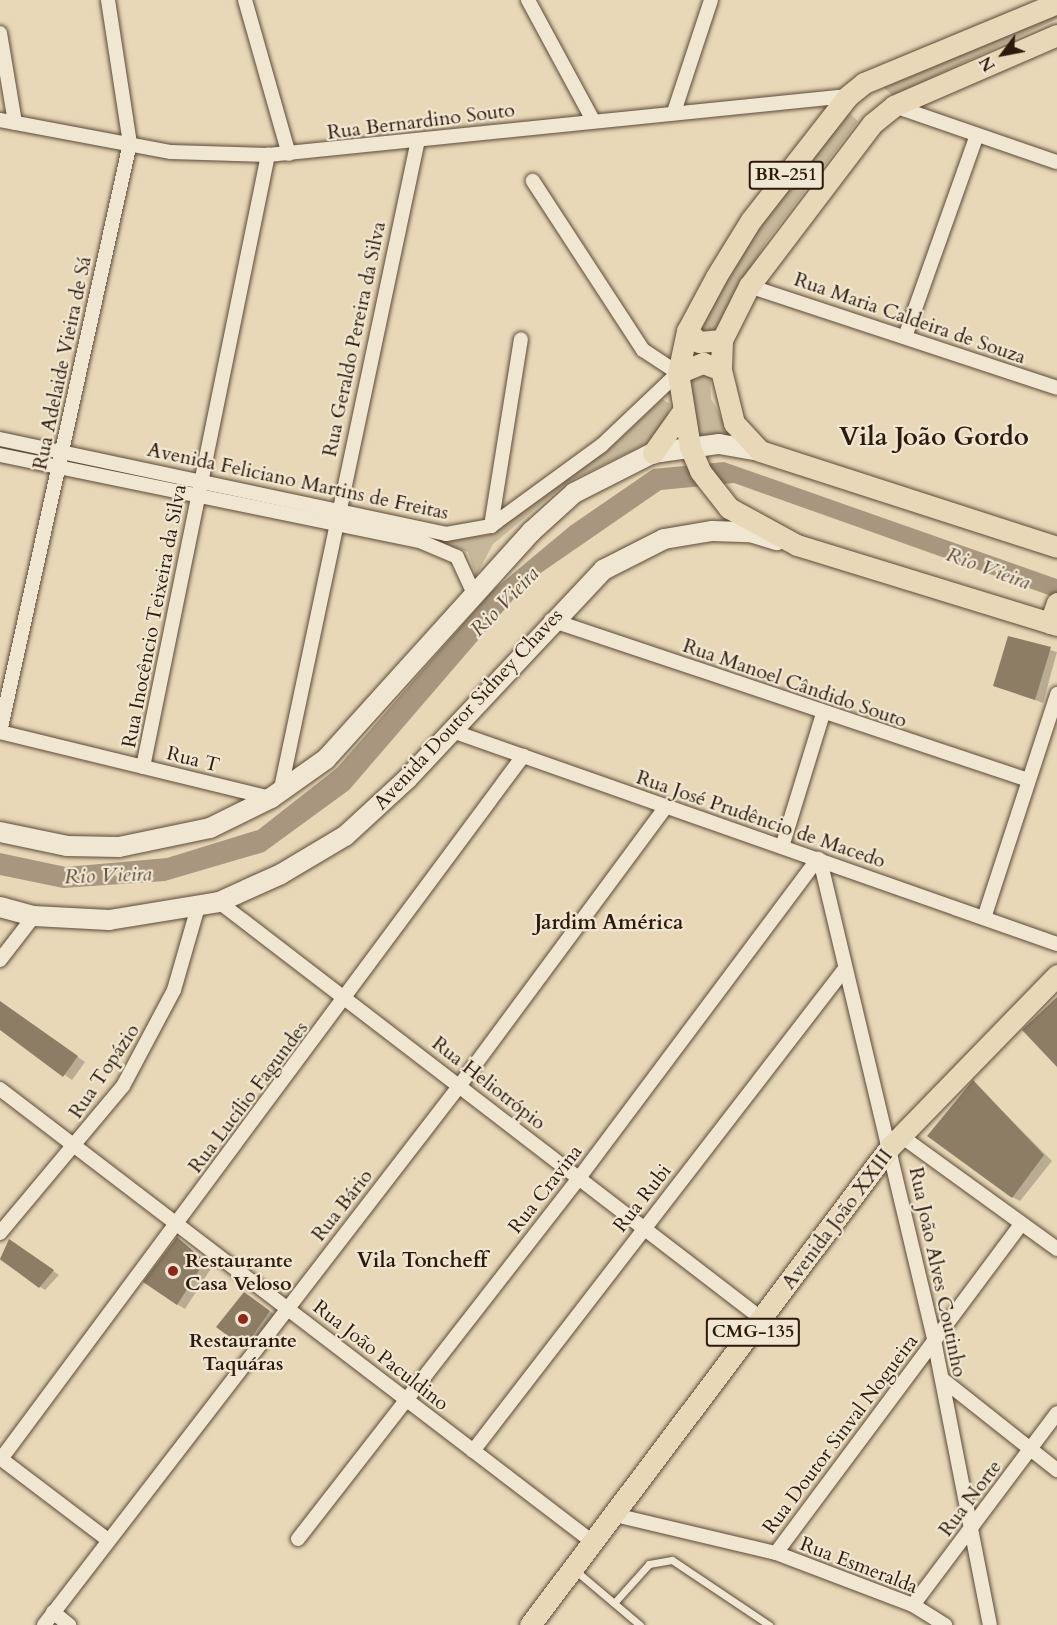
<!DOCTYPE html>
<meta charset="utf-8">
<style>
body{margin:0}
#map{position:relative;width:1057px;height:1625px;overflow:hidden;background:#e8d8b8;font-family:Cardo,serif}
div>[style]{position:absolute}
[style*='--x']{left:calc(var(--x)*1px);top:calc(var(--y)*1px);width:calc(var(--w)*1px);rotate:calc(var(--a)*1deg)}
.green>*{inset:0;background:#c8b89b}
.water>*{inset:0;background:#a8977e}
.shadow>*{inset:0;background:#0003}
.building>*{inset:0;background:#8e7d65}
.roads{filter:drop-shadow(0 0 2px #5c4a37) drop-shadow(0 0 2px #5c4a37)}
.lane>*{height:7px;margin:-3.5px;padding:0 3.5px;transform-origin:3.5px;border-radius:3.5px;background:#f0e6d1}
.street>*{height:14px;margin:-7px;padding:0 7px;transform-origin:7px;border-radius:7px;background:#f0e6d1}
.secondary>*{height:20px;margin:-10px;padding:0 10px;transform-origin:10px;border-radius:10px;background:#f0e6d1}
.primary>*{height:21px;margin:-10.5px;padding:0 10.5px;transform-origin:10.5px;border-radius:10.5px;background:#e8d8b8}
.dots>*{width:16px;height:16px;translate:-50% -50%;box-sizing:border-box;border:3px solid #f0e6d1;border-radius:50%}
span{translate:-50% -50%;white-space:nowrap;text-align:center;line-height:1.15;-webkit-text-stroke:4.5px #f0e6d1;paint-order:stroke}
.shield-label span{padding:2px 4px;background:#f0e6d1;border:2px solid;border-radius:4px;-webkit-text-stroke-width:0}
.shield-label{font-size:18px;color:#2d1a0c;font-weight:700}
.street-label{font-size:20px;color:#2d1a0c}
.poi-label{font-size:20px;color:#2d1a0c;font-weight:700}
.left{translate:0 -50%;text-align:left}
.water-label{font-size:21px;color:#5e4c3a;font-style:italic}
.neighbourhood-label{font-size:21px;color:#2d1a0c;font-weight:700}
.district-label{font-size:26px;color:#2d1a0c;font-weight:700}
.north{position:absolute;left:973px;top:24px;width:60px;height:60px;-webkit-text-stroke:4px #f0e6d1;paint-order:stroke;rotate:238deg;font-size:16px;font-weight:700;line-height:24px;text-align:center;color:#2d1a0c}
.north::after{content:'';display:block;margin:auto;width:21px;height:27px;background:#2d1a0c;clip-path:polygon(50% 0,100% 100%,50% 72%,0 100%)}
</style>
<div id="map">
<div class="green">
<div style="clip-path:polygon(1057px 11px,1057px 19px,893px 96px,880px 84px)"></div>
<div style="clip-path:polygon(846px 110px,858px 121px,766px 242px,713px 334px,704px 337px,698px 326px,740px 252px)"></div>
<div style="clip-path:polygon(709px 349px,711px 399px,732px 436px,699px 439px,687px 399px,692px 350px)"></div>
<div style="clip-path:polygon(662px 399px,670px 404px,668px 416px,648px 443px,568px 482px,493px 544px,476px 576px,468px 552px,435px 541px,488px 535px,618px 441px)"></div>
</div>
<div class="water">
<div style="clip-path:polygon(724px 462px,1057px 579px,1057px 598px,734px 483px,661px 490px,529px 581px,349px 790px,264px 852px,165px 881px,63px 888px,0 875px,0 853px,66px 867px,167px 858px,258px 830px,337px 768px,491px 592px,570px 526px,653px 469px)"></div>
</div>
<div class="shadow">
<div style="clip-path:polygon(1009px 638px,1057px 652px,1043px 703px,994px 685px)"></div>
<div style="clip-path:polygon(0 1003px,85px 1062px,72px 1080px,0 1029px)"></div>
<div style="clip-path:polygon(973px 1082px,1052px 1161px,1020px 1201px,1012px 1197px)"></div>
<div style="clip-path:polygon(177px 1239px,212px 1267px,185px 1309px,177px 1304px)"></div>
<div style="clip-path:polygon(9px 1241px,59px 1275px,45px 1290px,0 1260px)"></div>
<div style="clip-path:polygon(250px 1297px,275px 1315px,250px 1350px,218px 1327px)"></div>
</div>
<div class="building">
<div style="clip-path:polygon(1008px 636px,1051px 647px,1035px 700px,993px 686px)"></div>
<div style="clip-path:polygon(1057px 997px,1057px 1067px,1022px 1030px)"></div>
<div style="clip-path:polygon(0 1001px,78px 1056px,63px 1077px,0 1030px)"></div>
<div style="clip-path:polygon(973px 1080px,1044px 1155px,1012px 1198px,927px 1136px)"></div>
<div style="clip-path:polygon(177px 1237px,205px 1261px,177px 1305px,143px 1282px)"></div>
<div style="clip-path:polygon(9px 1239px,54px 1270px,39px 1288px,0 1259px)"></div>
<div style="clip-path:polygon(244px 1292px,270px 1311px,244px 1348px,216px 1327px)"></div>
</div>
<div class="roads">
<div class="lane">
<div style="--x:576;--y:1571;--w:84;--a:40.2"></div>
<div style="--x:614;--y:1603;--w:52;--a:-48.1"></div>
<div style="--x:649;--y:1564;--w:23;--a:-10"></div>
<div style="--x:672;--y:1560;--w:117;--a:33.8"></div>
</div>
<div class="street">
<div style="--x:108;--y:0;--w:145;--a:81.3"></div>
<div style="--x:130;--y:143;--w:603;--a:102.45"></div>
<div style="--x:0;--y:732;--w:279;--a:13.7"></div>
<div style="--x:245;--y:0;--w:160;--a:74.1"></div>
<div style="--x:528;--y:0;--w:136;--a:61.6"></div>
<div style="--x:0;--y:33;--w:91;--a:80.5"></div>
<div style="--x:894;--y:106;--w:172;--a:19"></div>
<div style="--x:674;--y:112;--w:118;--a:-71.7"></div>
<div style="--x:0;--y:120;--w:174;--a:10.6"></div>
<div style="--x:171;--y:152;--w:97;--a:1.8"></div>
<div style="--x:268;--y:155;--w:583;--a:-5.81"></div>
<div style="--x:749;--y:286;--w:324;--a:18.3"></div>
<div style="--x:905;--y:337;--w:214;--a:-70.4"></div>
<div style="--x:0;--y:439;--w:456;--a:12"></div>
<div style="--x:446;--y:534;--w:46;--a:-10.1"></div>
<div style="--x:491;--y:526;--w:137;--a:-36.1"></div>
<div style="--x:602;--y:445;--w:105;--a:-43.5"></div>
<div style="--x:678;--y:373;--w:42;--a:-146.7"></div>
<div style="--x:643;--y:350;--w:202;--a:-123.1"></div>
<div style="--x:0;--y:455;--w:431;--a:11.6"></div>
<div style="--x:422;--y:542;--w:38;--a:23"></div>
<div style="--x:457;--y:557;--w:43;--a:65.2"></div>
<div style="--x:491;--y:526;--w:189;--a:-80.9"></div>
<div style="--x:551;--y:620;--w:503;--a:18.54"></div>
<div style="--x:452;--y:731;--w:641;--a:19.4"></div>
<div style="--x:143;--y:767;--w:625;--a:-78.46"></div>
<div style="--x:280;--y:793;--w:667;--a:-78.07"></div>
<div style="--x:782;--y:847;--w:139;--a:-72.9"></div>
<div style="--x:820;--y:860;--w:493;--a:76.6"></div>
<div style="--x:934;--y:1340;--w:290;--a:78.9"></div>
<div style="--x:219;--y:902;--w:685;--a:37.52"></div>
<div style="--x:984;--y:918;--w:236;--a:-71.9"></div>
<div style="--x:0;--y:960;--w:56;--a:-52.3"></div>
<div style="--x:0;--y:1089;--w:748;--a:37.39"></div>
<div style="--x:901;--y:1136;--w:193;--a:35.9"></div>
<div style="--x:0;--y:1233;--w:192;--a:-50.1"></div>
<div style="--x:123;--y:1086;--w:109;--a:-62"></div>
<div style="--x:174;--y:990;--w:86;--a:-73.9"></div>
<div style="--x:942;--y:1379;--w:147;--a:38.4"></div>
<div style="--x:473;--y:1451;--w:607;--a:-52.36"></div>
<div style="--x:0;--y:1458;--w:136;--a:37.2"></div>
<div style="--x:1;--y:1459;--w:876;--a:-53.4"></div>
<div style="--x:615;--y:1515;--w:165;--a:13.3"></div>
<div style="--x:776;--y:1553;--w:147;--a:20.8"></div>
<div style="--x:913;--y:1605;--w:38;--a:32"></div>
<div style="--x:298;--y:1539;--w:457;--a:-52.1"></div>
<div style="--x:579;--y:1178;--w:399;--a:-53.2"></div>
<div style="--x:776;--y:1553;--w:410;--a:-53.3"></div>
<div style="--x:913;--y:1605;--w:240;--a:-53.1"></div>
<div style="--x:53;--y:1612;--w:21;--a:39"></div>
<div style="--x:44;--y:1625;--w:682;--a:-52.39"></div>
<div style="--x:460;--y:1085;--w:346;--a:-53.5"></div>
</div>
<div class="secondary">
<div style="--x:0;--y:832;--w:68;--a:11.8"></div>
<div style="--x:67;--y:846;--w:52;--a:1.1"></div>
<div style="--x:119;--y:847;--w:93;--a:-11.8"></div>
<div style="--x:210;--y:828;--w:68;--a:-26.2"></div>
<div style="--x:271;--y:798;--w:67;--a:-35.3"></div>
<div style="--x:326;--y:759;--w:306;--a:-47.9"></div>
<div style="--x:531;--y:532;--w:58;--a:-42.2"></div>
<div style="--x:574;--y:493;--w:89;--a:-26.9"></div>
<div style="--x:653;--y:453;--w:67;--a:-7.8"></div>
<div style="--x:719;--y:444;--w:42;--a:9.7"></div>
<div style="--x:0;--y:907;--w:35;--a:15"></div>
<div style="--x:34;--y:916;--w:75;--a:3.1"></div>
<div style="--x:109;--y:920;--w:111;--a:-9.3"></div>
<div style="--x:219;--y:902;--w:68;--a:-24.3"></div>
<div style="--x:281;--y:874;--w:74;--a:-30.7"></div>
<div style="--x:345;--y:836;--w:84;--a:-42.6"></div>
<div style="--x:407;--y:779;--w:287;--a:-46.8"></div>
<div style="--x:603;--y:570;--w:68;--a:-26.9"></div>
<div style="--x:664;--y:539;--w:49;--a:-9.5"></div>
<div style="--x:712;--y:531;--w:38;--a:2"></div>
<div style="--x:750;--y:532;--w:28;--a:17"></div>
</div>
<div class="primary">
<div style="--x:1057;--y:3;--w:209;--a:157.5"></div>
<div style="--x:864;--y:83;--w:21;--a:141"></div>
<div style="--x:848;--y:96;--w:157;--a:128"></div>
<div style="--x:751;--y:220;--w:67;--a:121.6"></div>
<div style="--x:716;--y:277;--w:61;--a:118.2"></div>
<div style="--x:687;--y:331;--w:43;--a:102.1"></div>
<div style="--x:678;--y:373;--w:75;--a:80.8"></div>
<div style="--x:690;--y:447;--w:26;--a:67"></div>
<div style="--x:700;--y:471;--w:47;--a:51.9"></div>
<div style="--x:729;--y:508;--w:77;--a:28.6"></div>
<div style="--x:797;--y:545;--w:272;--a:17.1"></div>
<div style="--x:1057;--y:35;--w:178;--a:156.5"></div>
<div style="--x:894;--y:106;--w:28;--a:141"></div>
<div style="--x:872;--y:124;--w:203;--a:127.2"></div>
<div style="--x:749;--y:286;--w:60;--a:116.6"></div>
<div style="--x:722;--y:340;--w:30;--a:92"></div>
<div style="--x:721;--y:370;--w:55;--a:76.2"></div>
<div style="--x:734;--y:423;--w:38;--a:47"></div>
<div style="--x:760;--y:451;--w:312;--a:17.9"></div>
<div style="--x:687;--y:331;--w:16;--a:43"></div>
<div style="--x:699;--y:342;--w:23;--a:-5"></div>
<div style="--x:678;--y:373;--w:27;--a:-22"></div>
<div style="--x:703;--y:363;--w:19;--a:21"></div>
<div style="--x:653;--y:453;--w:50;--a:-54.7"></div>
<div style="--x:1050;--y:623;--w:21;--a:-71"></div>
<div style="--x:530;--y:1625;--w:598;--a:-53.02"></div>
<div style="--x:890;--y:1147;--w:240;--a:-45.8"></div>
</div>
</div>
<div class="dots">
<div style="left:173px;top:1271px;background:#8f2418"></div>
<div style="left:243px;top:1319px;background:#8f2418"></div>
</div>
<div class="shield-label">
<span style="left:786px;top:175px">BR-251</span>
<span style="left:753px;top:1332px">CMG-135</span>
</div>
<div class="street-label">
<span style="left:421px;top:121px;rotate:-7deg">Rua Bernardino Souto</span>
<span style="left:910px;top:318px;rotate:19deg">Rua Maria Caldeira de Souza</span>
<span style="left:354px;top:339px;rotate:-78deg">Rua Geraldo Pereira da Silva</span>
<span style="left:62px;top:363px;rotate:-78deg">Rua Adelaide Vieira de Sá</span>
<span style="left:298px;top:481px;rotate:12deg">Avenida Feliciano Martins de Freitas</span>
<span style="left:154px;top:616px;rotate:-79deg">Rua Inocêncio Teixeira da Silva</span>
<span style="left:795px;top:683px;rotate:19deg">Rua Manoel Cândido Souto</span>
<span style="left:468px;top:709px;rotate:-47deg">Avenida Doutor Sidney Chaves</span>
<span style="left:193px;top:759px;rotate:14deg">Rua T</span>
<span style="left:761px;top:819px;rotate:19deg">Rua José Prudêncio de Macedo</span>
<span style="left:104px;top:1071px;rotate:-56deg">Rua Topázio</span>
<span style="left:489px;top:1083px;rotate:38deg">Rua Heliotrópio</span>
<span style="left:248px;top:1097px;rotate:-53deg">Rua Lucílio Fagundes</span>
<span style="left:545px;top:1189px;rotate:-52deg">Rua Cravina</span>
<span style="left:642px;top:1198px;rotate:-52deg">Rua Rubi</span>
<span style="left:342px;top:1205px;rotate:-52deg">Rua Bário</span>
<span style="left:837px;top:1219px;rotate:-53deg">Avenida João XXIII</span>
<span style="left:938px;top:1272px;rotate:78deg">Rua João Alves Coutinho</span>
<span style="left:381px;top:1355px;rotate:38deg">Rua João Paculdino</span>
<span style="left:840px;top:1434px;rotate:-53deg">Rua Doutor Sinval Nogueira</span>
<span style="left:970px;top:1498px;rotate:-53deg">Rua Norte</span>
<span style="left:859px;top:1565px;rotate:21deg">Rua Esmeralda</span>
</div>
<div class="poi-label">
<span class="left" style="left:185px;top:1272px">Restaurante<br>Casa Veloso</span>
<span style="left:243px;top:1352px">Restaurante<br>Taquáras</span>
</div>
<div class="water-label">
<span style="left:988px;top:569px;rotate:20deg">Rio Vieira</span>
<span style="left:505px;top:602px;rotate:-46deg">Rio Vieira</span>
<span style="left:108px;top:876px;rotate:-2deg">Rio Vieira</span>
</div>
<div class="neighbourhood-label">
<span style="left:609px;top:923px">Jardim América</span>
<span style="left:422px;top:1261px">Vila Toncheff</span>
</div>
<div class="district-label">
<span style="left:934px;top:437px">Vila João Gordo</span>
</div>
<div class="north">N</div>
</div>
